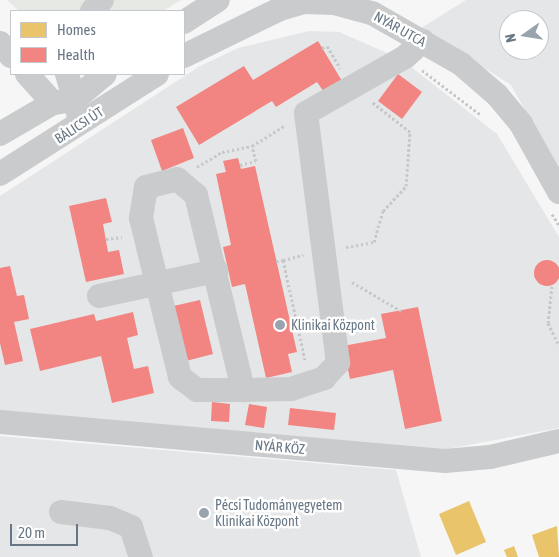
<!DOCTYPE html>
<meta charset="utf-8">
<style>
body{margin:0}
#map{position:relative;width:559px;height:557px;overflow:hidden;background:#f6f6f6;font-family:"Asap Condensed",sans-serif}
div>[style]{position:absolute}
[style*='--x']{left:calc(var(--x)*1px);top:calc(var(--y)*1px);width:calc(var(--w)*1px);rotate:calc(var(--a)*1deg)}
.built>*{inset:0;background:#e5e6e7}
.green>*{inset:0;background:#e5e8e3}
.homes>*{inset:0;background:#e9c46a}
.health>*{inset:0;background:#f28482}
.round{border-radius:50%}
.path>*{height:3px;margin-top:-1.5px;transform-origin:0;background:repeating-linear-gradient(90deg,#c7c8c9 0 2.5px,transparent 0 5px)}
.minor>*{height:24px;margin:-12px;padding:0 12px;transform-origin:12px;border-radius:12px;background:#c9cbcc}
.dots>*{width:14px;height:14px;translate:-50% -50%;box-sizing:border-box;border:2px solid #fff;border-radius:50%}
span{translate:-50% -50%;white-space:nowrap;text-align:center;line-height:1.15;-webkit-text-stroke:5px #fff;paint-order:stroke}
.street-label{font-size:14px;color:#687785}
.poi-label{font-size:14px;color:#687785}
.left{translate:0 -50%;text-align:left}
.legend{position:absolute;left:10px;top:10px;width:175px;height:65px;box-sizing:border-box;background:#fff;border:1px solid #c3c9ce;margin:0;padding:6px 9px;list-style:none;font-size:15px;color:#687785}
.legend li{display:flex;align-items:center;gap:10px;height:25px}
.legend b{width:25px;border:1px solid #c3c9ce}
.north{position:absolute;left:499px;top:10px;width:50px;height:50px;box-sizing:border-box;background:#fff;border:1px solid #c3c9ce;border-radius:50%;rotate:257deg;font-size:14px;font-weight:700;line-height:20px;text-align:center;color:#687785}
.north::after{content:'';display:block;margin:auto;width:18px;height:22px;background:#9aa3ad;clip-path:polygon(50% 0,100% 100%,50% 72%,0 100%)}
.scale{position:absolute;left:10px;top:524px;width:68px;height:22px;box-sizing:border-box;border:2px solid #687785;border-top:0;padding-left:6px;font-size:15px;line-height:18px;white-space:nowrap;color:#687785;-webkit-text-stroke:4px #fff;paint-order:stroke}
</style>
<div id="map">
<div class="built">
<div style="clip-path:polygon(evenodd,466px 0,559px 0,559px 171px,511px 85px,421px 28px,466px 0,509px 20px,539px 20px,539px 50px,509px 50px,509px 20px)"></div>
<div style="clip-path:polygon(309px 31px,339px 32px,401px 59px,497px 134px,559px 237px,559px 428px,447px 449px,0 412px,0 196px,200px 66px,238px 48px)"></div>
<div style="clip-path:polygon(0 436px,396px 470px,421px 557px,0 557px)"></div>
</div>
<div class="green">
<div style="clip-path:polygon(7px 0,181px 0,163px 11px,19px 11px)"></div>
</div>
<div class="homes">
<div style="clip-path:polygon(469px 501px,486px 542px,456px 555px,439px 514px)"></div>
<div style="clip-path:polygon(557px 526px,559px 557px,539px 557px,532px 535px)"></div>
<div style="clip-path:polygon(514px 546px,518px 557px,507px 557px,504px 550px)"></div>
</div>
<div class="health">
<div style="clip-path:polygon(318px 41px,342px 81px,324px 92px,317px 82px,276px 107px,272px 101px,199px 145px,176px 107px,244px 66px,253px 80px)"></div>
<div style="clip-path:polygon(398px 74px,422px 92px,402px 119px,378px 101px)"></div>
<div style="clip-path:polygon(183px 128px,194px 158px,162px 171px,151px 140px)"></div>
<div style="clip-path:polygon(238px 158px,241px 169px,255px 166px,297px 352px,288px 354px,292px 372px,266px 378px,245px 284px,232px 287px,223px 247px,231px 245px,216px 174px,226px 172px,223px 161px)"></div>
<div style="clip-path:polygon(106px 198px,112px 222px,103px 224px,108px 252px,119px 250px,124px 274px,86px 282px,69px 206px)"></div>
<div class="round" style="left:534px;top:260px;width:26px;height:26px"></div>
<div style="clip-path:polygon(10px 266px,17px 296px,24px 295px,29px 319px,14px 322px,23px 361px,5px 365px,0 343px,0 268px)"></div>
<div style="clip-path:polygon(200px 300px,213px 354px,182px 362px,169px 307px)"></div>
<div style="clip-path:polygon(418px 307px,442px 421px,405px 429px,393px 370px,350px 379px,343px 346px,386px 338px,381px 314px)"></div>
<div style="clip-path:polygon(133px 312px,138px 335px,127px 338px,134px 369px,148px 366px,154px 393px,112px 403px,101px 356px,40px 371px,30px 329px,94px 314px,96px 321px)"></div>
<div style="clip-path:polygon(212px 402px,230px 404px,229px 422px,211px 421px)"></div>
<div style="clip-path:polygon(249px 404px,267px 407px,264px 428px,245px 425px)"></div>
<div style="clip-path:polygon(290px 408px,336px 413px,334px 430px,288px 425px)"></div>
</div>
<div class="path">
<div style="--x:322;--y:48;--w:5;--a:-22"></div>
<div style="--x:327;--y:46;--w:26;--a:59"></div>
<div style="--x:422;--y:70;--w:74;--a:37.3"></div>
<div style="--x:240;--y:165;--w:16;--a:-14"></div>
<div style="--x:256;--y:161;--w:16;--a:-105"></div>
<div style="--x:197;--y:167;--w:29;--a:-31"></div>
<div style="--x:222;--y:152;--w:31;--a:-11"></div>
<div style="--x:252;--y:146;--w:40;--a:-32"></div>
<div style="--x:552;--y:214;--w:13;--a:58"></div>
<div style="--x:106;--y:239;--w:16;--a:-7"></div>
<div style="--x:346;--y:247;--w:28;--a:-10"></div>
<div style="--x:374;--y:242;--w:32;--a:-74"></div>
<div style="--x:383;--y:211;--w:34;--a:-47"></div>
<div style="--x:406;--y:186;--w:54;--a:-85.8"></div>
<div style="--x:410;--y:132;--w:48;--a:-141.7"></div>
<div style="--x:283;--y:260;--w:21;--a:-14"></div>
<div style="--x:276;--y:261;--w:7;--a:-8"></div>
<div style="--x:283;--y:260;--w:102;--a:77.6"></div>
<div style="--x:352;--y:282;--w:57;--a:30.6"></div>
<div style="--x:552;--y:286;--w:37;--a:96"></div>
<div style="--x:548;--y:323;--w:25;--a:64"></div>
</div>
<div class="minor">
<div style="--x:92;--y:11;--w:15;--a:-48"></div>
<div style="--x:184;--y:22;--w:40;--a:-32.9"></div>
<div style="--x:0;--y:43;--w:17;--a:50"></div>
<div style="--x:184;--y:56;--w:107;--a:-26.1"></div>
<div style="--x:280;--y:9;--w:26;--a:-16"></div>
<div style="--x:305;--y:2;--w:29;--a:2"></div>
<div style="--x:334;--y:3;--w:39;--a:15"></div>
<div style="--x:372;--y:13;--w:103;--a:29.8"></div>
<div style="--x:461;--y:64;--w:48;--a:40.7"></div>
<div style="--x:497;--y:95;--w:38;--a:50"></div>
<div style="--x:521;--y:124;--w:78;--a:60.8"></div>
<div style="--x:27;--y:74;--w:39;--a:48"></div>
<div style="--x:67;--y:74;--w:41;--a:74.2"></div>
<div style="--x:0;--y:134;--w:61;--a:-30.3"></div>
<div style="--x:53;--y:103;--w:21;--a:-8"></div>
<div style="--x:74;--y:100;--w:40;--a:-40"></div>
<div style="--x:0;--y:174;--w:186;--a:-32.5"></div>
<div style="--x:99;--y:296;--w:120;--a:-12.1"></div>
<div style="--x:243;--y:390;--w:46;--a:180"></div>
<div style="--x:197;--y:390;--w:21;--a:-143"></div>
<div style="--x:180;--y:377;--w:164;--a:-103.8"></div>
<div style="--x:141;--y:218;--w:31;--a:-81"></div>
<div style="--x:146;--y:187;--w:32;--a:-14"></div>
<div style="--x:177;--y:179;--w:25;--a:40"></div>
<div style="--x:196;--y:195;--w:201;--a:76.4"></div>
<div style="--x:243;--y:390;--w:48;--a:-1.2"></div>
<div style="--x:291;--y:389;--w:35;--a:-18"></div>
<div style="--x:324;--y:378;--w:21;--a:-47"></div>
<div style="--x:338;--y:363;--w:252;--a:-97.3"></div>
<div style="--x:306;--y:113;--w:114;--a:-29.5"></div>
<div style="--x:405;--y:57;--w:24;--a:-42"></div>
<div style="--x:0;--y:422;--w:447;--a:5"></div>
<div style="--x:445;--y:461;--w:45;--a:-5.1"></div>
<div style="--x:490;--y:457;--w:71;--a:-13.1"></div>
<div style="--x:61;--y:512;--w:49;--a:7"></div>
<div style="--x:110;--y:518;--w:23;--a:23"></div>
<div style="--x:131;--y:527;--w:32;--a:72"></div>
</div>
<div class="dots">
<div style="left:280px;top:325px;background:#9aa3ad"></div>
<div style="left:204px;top:513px;background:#9aa3ad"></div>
</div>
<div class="street-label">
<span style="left:400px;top:29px;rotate:29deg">NYÁR UTCA</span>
<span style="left:79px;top:125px;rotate:-33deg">BÁLICSI ÚT</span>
<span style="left:280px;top:447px;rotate:5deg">NYÁR KÖZ</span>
</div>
<div class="poi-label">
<span class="left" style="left:291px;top:325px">Klinikai Központ</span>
<span class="left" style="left:215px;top:513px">Pécsi Tudományegyetem<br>Klinikai Központ</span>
</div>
<ul class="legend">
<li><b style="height:14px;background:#e9c46a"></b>Homes</li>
<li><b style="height:14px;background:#f28482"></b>Health</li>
</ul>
<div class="north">N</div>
<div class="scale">20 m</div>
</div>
